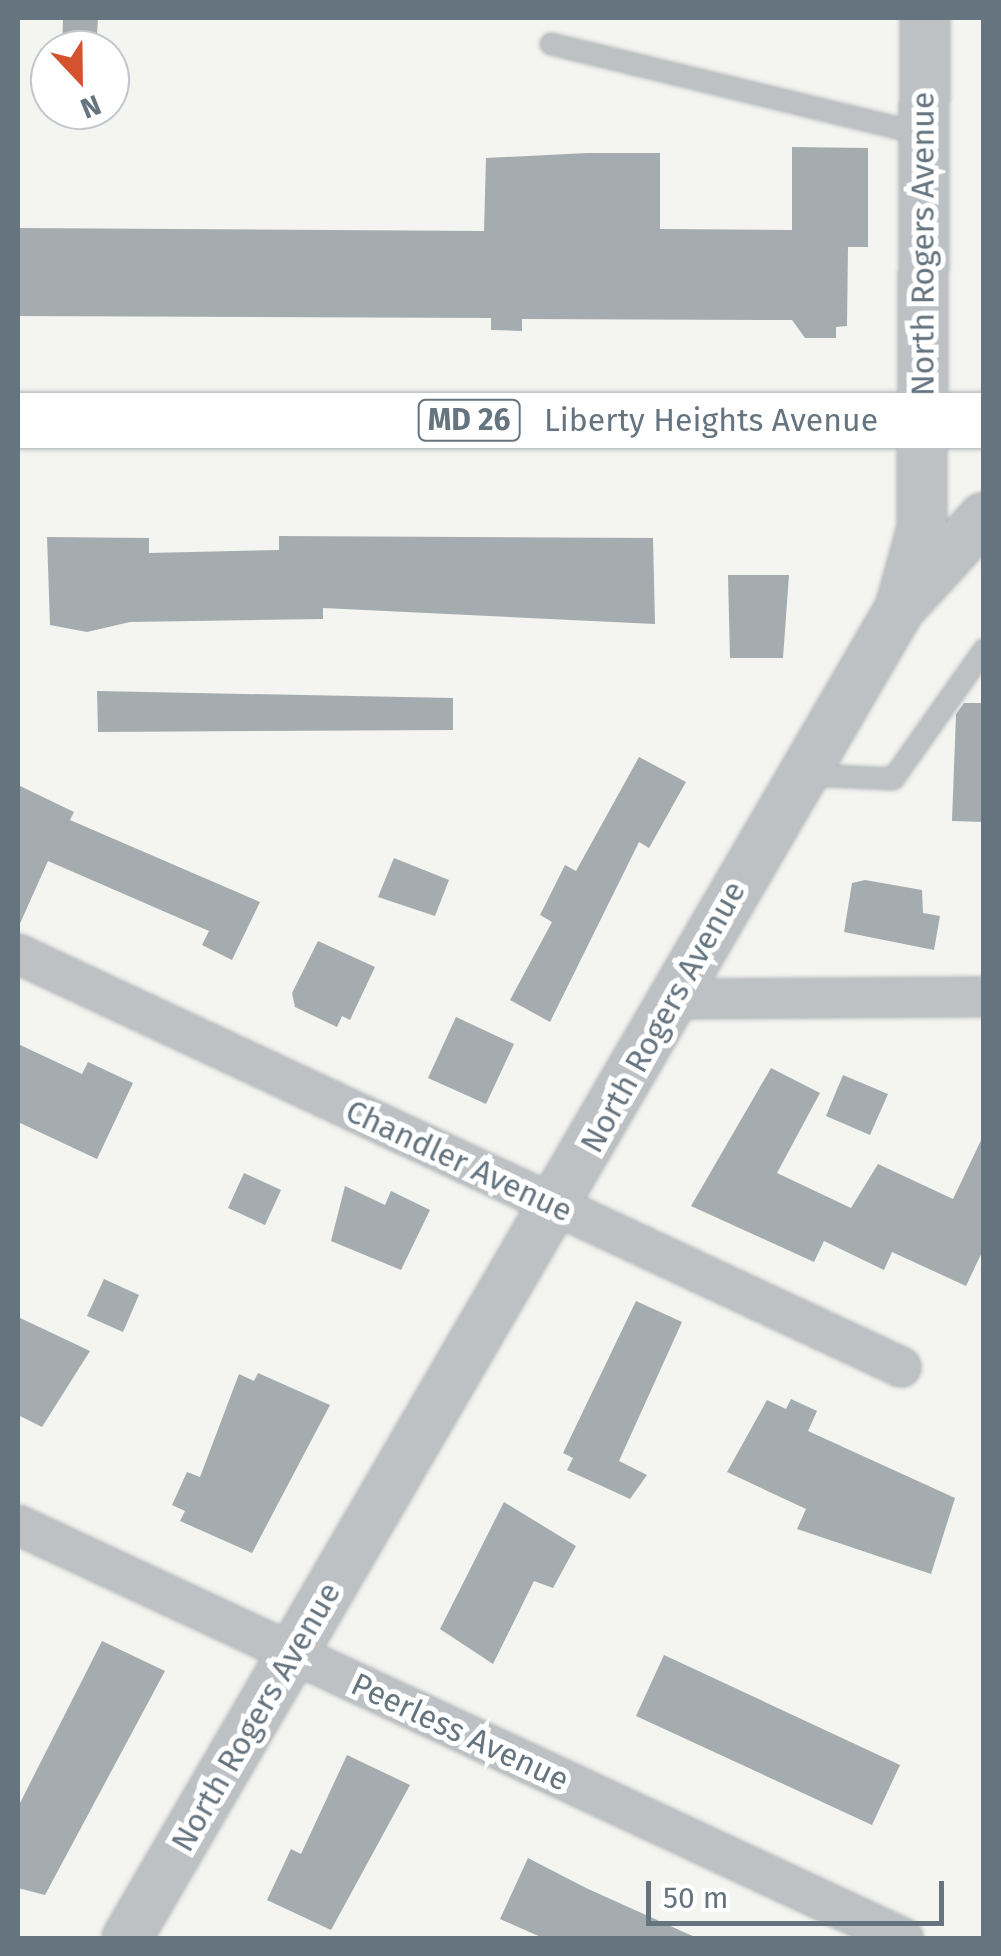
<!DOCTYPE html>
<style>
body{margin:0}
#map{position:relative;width:1001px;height:1956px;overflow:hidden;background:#f4f4f0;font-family:"Fira Sans",sans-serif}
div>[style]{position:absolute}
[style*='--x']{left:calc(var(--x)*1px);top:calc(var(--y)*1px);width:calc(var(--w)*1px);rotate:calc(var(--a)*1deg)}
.building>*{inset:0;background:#a4acb0}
.roads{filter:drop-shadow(0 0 2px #b1b5b8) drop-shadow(0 0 2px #b1b5b8)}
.service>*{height:20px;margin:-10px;padding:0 10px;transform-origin:10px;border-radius:10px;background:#bdc1c4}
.minor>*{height:38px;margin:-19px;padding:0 19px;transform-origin:19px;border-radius:19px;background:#bdc1c4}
.tertiary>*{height:48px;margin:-24px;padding:0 24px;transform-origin:24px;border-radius:24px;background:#bdc1c4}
.primary>*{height:55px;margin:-27.5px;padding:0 27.5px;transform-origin:27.5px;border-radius:27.5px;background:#fff}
span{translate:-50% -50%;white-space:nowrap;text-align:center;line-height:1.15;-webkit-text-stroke:10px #fff;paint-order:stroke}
.shield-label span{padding:2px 8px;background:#fff;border:2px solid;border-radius:8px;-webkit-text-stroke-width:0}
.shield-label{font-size:30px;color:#65747f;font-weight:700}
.street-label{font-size:32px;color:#65747f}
.frame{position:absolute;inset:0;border:20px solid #65747f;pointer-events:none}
.north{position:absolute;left:30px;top:30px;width:100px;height:100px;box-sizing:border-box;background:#fff;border:2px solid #c1c7cc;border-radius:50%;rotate:158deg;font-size:28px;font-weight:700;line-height:40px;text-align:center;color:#65747f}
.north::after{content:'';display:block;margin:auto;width:35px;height:45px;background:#d5522f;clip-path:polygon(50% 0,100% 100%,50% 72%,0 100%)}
.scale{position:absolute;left:646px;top:1881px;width:298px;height:45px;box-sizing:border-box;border:5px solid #65747f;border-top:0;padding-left:12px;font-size:30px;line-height:35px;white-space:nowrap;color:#65747f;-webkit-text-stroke:8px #fff;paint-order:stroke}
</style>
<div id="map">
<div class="building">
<div style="clip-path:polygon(63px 18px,98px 18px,96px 50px,62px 50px)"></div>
<div style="clip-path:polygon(792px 147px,868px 148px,868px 247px,848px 247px,847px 326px,836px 327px,836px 338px,805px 338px,792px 320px,522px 319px,522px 331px,491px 330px,491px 318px,18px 316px,18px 228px,484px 231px,486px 158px,587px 153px,660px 153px,660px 229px,792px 230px)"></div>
<div style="clip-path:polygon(279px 536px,653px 538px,655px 624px,323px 608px,323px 619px,130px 622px,87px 632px,50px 625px,47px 537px,149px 538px,149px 553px,279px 550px)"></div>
<div style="clip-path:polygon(728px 575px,789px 575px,783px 658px,730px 658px)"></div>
<div style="clip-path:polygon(97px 691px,453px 698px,453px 730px,98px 732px)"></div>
<div style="clip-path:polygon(964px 703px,984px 703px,984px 822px,952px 821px,956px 714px)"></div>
<div style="clip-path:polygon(639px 757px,686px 782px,649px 848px,639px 842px,550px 1022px,510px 1000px,552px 922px,540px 915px,565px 865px,576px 871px)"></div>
<div style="clip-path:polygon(18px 785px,74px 812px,70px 820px,260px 902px,232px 960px,202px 945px,209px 931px,48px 861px,18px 928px)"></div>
<div style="clip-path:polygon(394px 858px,449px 880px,435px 916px,378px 897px)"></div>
<div style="clip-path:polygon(865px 880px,922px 890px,923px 913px,940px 916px,934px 950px,844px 932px,852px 883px)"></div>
<div style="clip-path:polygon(318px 941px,375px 967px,350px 1020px,342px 1016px,337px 1027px,295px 1007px,292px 993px)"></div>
<div style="clip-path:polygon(456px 1017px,514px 1044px,486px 1104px,428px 1078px)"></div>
<div style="clip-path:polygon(18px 1044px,82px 1074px,88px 1062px,133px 1083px,97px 1159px,18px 1122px)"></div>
<div style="clip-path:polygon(771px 1068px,820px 1093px,777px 1173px,851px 1208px,878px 1164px,953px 1199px,984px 1134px,984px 1248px,966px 1286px,892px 1252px,884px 1270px,824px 1241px,814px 1262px,691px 1206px)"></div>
<div style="clip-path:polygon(843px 1075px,888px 1094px,870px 1135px,826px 1116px)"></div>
<div style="clip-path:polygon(244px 1173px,281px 1190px,265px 1225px,228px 1208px)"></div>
<div style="clip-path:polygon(345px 1186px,385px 1205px,391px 1191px,430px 1210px,401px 1270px,331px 1241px)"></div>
<div style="clip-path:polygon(104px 1279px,139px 1295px,123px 1332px,87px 1316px)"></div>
<div style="clip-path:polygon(636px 1301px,682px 1322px,619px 1461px,647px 1475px,630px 1499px,567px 1470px,573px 1458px,563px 1453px)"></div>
<div style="clip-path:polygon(18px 1317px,90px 1351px,42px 1427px,18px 1415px)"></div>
<div style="clip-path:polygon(258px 1373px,330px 1405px,252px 1553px,180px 1521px,185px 1511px,172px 1505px,187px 1472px,200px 1477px,239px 1374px,254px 1381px)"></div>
<div style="clip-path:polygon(791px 1399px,817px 1411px,808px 1431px,955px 1498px,931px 1574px,797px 1529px,806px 1509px,727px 1472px,767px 1400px,786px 1409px)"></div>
<div style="clip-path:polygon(504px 1502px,576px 1546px,553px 1588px,534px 1581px,493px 1664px,440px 1629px)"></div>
<div style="clip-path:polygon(102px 1641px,165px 1671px,45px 1895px,18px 1888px,18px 1807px)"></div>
<div style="clip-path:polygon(664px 1655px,900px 1765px,872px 1825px,636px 1716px)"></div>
<div style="clip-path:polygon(347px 1755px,410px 1785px,331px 1930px,267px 1900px,291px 1849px,301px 1854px)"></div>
<div style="clip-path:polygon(528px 1858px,586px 1888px,697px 1938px,543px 1938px,500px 1919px)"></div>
</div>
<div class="roads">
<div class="service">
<div style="--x:551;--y:44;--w:383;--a:13.6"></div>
<div style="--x:803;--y:775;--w:90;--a:2.5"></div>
<div style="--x:893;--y:779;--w:158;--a:-54.8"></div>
</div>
<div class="minor">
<div style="--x:18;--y:954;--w:975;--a:25.07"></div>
<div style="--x:673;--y:999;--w:311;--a:-0.4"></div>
<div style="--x:18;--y:1525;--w:977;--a:25.02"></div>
</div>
<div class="tertiary">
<div style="--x:906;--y:602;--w:115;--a:-47.5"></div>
<div style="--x:127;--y:1938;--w:1538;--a:-59.83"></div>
<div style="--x:900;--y:608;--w:83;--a:-74.6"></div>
<div style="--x:922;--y:528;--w:510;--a:-89.66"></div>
</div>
<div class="primary">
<div style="--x:18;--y:420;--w:966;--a:0"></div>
</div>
</div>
<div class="shield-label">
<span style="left:469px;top:420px">MD 26</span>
</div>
<div class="street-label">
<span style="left:923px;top:244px;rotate:-90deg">North Rogers Avenue</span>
<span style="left:711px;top:420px">Liberty Heights Avenue</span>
<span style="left:663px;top:1017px;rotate:-61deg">North Rogers Avenue</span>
<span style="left:459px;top:1161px;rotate:25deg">Chandler Avenue</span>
<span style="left:256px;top:1717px;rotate:-60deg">North Rogers Avenue</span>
<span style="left:460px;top:1732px;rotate:25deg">Peerless Avenue</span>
</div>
<div class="frame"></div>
<div class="north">N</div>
<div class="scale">50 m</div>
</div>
